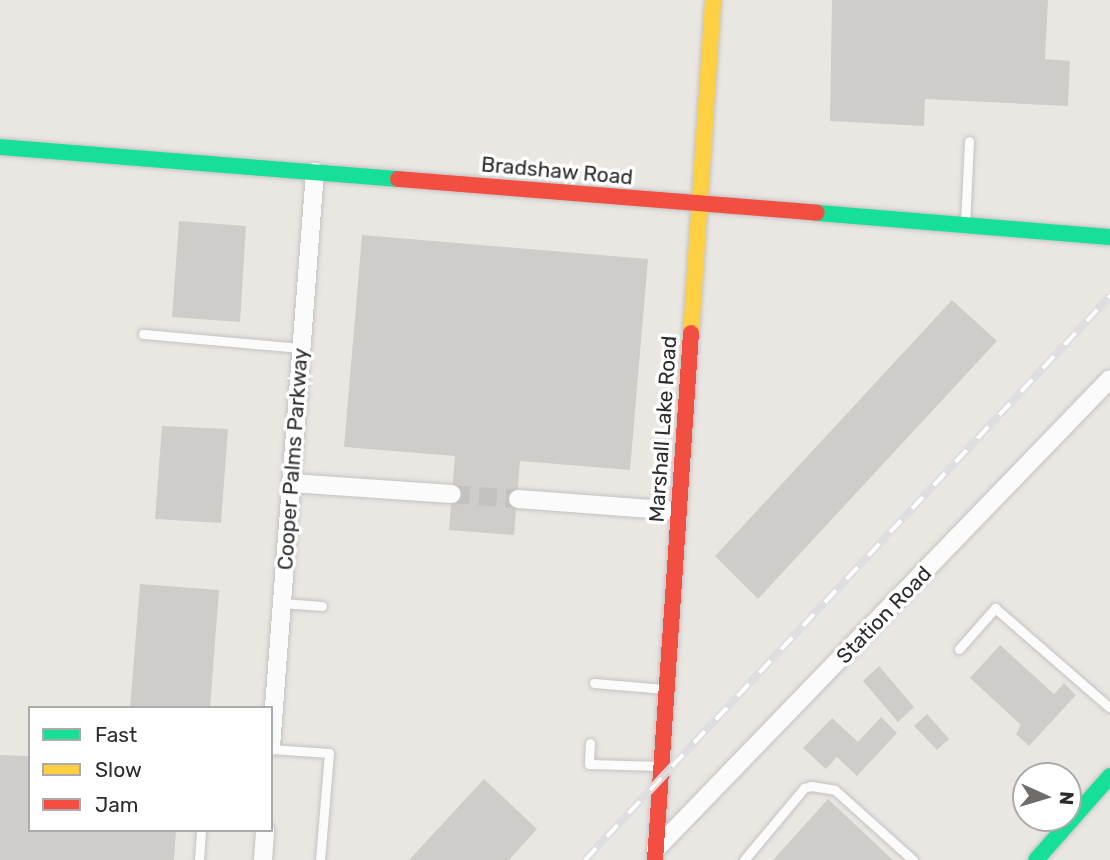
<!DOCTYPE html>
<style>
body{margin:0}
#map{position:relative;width:1110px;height:860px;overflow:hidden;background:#eae7e3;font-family:Rubik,sans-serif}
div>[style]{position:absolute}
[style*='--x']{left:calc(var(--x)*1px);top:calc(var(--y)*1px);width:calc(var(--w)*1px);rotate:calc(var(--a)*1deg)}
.building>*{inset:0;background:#cfcdca}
.street-tunnel>*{height:18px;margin-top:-9px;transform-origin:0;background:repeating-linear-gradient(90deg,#c4c2be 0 18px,transparent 0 27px)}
.roads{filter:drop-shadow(0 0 2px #c4c3c2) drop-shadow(0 0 2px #c4c3c2)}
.lane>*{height:9px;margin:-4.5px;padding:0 4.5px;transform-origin:4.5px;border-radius:4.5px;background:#fcfbfb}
.street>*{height:18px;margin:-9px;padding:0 9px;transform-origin:9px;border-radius:9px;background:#fcfbfb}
.fast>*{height:16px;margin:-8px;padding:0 8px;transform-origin:8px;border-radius:8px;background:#16e098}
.slow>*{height:16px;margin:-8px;padding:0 8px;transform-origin:8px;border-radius:8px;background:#ffcf43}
.jam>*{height:16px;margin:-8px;padding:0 8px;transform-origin:8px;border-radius:8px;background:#f24e42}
.rail>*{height:8px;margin-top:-4px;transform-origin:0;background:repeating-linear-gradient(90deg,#fff 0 16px,#dedee0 0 32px);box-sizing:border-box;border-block:2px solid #dedee0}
span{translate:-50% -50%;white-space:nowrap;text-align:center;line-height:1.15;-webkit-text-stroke:7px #fff;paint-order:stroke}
.street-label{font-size:21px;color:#2c2c2c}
.legend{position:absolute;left:28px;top:706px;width:245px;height:126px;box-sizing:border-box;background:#fff;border:2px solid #ababab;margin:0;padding:9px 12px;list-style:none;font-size:21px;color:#2c2c2c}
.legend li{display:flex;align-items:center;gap:14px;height:35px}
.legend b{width:35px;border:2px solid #ababab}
.north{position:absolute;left:1012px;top:762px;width:70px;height:70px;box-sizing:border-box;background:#fff;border:2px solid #ababab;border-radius:50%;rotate:94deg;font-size:19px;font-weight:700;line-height:28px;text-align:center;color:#2c2c2c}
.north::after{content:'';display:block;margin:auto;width:24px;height:32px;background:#6e6d6c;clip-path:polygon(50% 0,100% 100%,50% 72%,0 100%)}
</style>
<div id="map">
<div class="building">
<div style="clip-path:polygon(832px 0,1048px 0,1045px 59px,1070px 61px,1068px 106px,925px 99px,924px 126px,830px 121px)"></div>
<div style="clip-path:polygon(179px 221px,246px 226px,240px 322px,172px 317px)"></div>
<div style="clip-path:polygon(362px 235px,648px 259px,630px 470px,520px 461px,514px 535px,449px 530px,455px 456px,344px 447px)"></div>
<div style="clip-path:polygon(952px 300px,997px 341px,758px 599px,715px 556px)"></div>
<div style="clip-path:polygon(162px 426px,228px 429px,221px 523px,155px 519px)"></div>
<div style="clip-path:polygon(140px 584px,219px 590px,210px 708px,130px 708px)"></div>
<div style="clip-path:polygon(1000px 645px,1054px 694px,1064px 683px,1076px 695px,1029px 746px,1016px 734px,1021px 725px,970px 678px)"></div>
<div style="clip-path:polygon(879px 666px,914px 707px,898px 722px,863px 681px)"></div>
<div style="clip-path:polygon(927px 714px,949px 739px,937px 750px,914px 726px)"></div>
<div style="clip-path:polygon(881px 717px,897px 733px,857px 776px,837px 757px,826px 769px,803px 748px,832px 718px,858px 742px)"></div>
<div style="clip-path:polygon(0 755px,30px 756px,30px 830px,176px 830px,174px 860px,0 860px)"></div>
<div style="clip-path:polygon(484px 779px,537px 829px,509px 860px,409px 860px)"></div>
<div style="clip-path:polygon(828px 799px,893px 860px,773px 860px)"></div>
</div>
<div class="street-tunnel">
<div style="--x:452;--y:494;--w:66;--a:4.3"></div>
</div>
<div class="roads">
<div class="lane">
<div style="--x:965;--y:223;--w:82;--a:-87.2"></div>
<div style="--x:143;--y:334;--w:159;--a:5.1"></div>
<div style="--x:282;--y:603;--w:40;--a:4.3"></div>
<div style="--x:959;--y:649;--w:55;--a:-48.7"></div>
<div style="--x:995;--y:608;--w:152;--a:41"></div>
<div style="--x:594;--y:683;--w:71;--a:4.8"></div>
<div style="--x:590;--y:743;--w:21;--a:93"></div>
<div style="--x:589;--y:764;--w:71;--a:1.6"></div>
<div style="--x:271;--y:749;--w:58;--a:3.9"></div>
<div style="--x:329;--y:753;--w:107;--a:94.8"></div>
<div style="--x:199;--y:860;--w:30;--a:-86"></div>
<div style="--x:744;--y:860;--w:94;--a:-50.2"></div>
<div style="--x:804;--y:788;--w:7;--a:-16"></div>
<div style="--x:811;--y:786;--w:24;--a:9"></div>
<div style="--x:835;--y:790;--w:105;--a:41.9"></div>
</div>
<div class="street">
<div style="--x:291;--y:483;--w:161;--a:3.9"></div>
<div style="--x:518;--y:499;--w:160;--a:4.3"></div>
<div style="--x:271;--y:746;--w:576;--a:-85.62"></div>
<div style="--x:656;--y:849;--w:653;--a:-45.99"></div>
<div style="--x:263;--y:860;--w:30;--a:-86"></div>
</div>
<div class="fast">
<div style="--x:0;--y:147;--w:399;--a:4.6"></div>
<div style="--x:817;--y:213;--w:294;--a:4.7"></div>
<div style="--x:1036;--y:860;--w:112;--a:-48.6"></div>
</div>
<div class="slow">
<div style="--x:691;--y:333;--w:334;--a:-86.2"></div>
</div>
<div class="jam">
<div style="--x:398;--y:179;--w:420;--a:4.6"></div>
<div style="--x:655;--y:860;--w:528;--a:-86.09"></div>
</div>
</div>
<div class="rail">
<div style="--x:585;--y:860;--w:771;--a:-47.05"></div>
</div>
<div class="street-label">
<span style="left:557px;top:171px;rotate:5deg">Bradshaw Road</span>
<span style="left:663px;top:429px;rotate:-86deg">Marshall Lake Road</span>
<span style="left:293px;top:459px;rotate:-86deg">Cooper Palms Parkway</span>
<span style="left:884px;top:615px;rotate:-46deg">Station Road</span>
</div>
<ul class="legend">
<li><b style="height:9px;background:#16e098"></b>Fast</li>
<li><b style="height:9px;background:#ffcf43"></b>Slow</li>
<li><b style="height:9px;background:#f24e42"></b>Jam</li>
</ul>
<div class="north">N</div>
</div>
